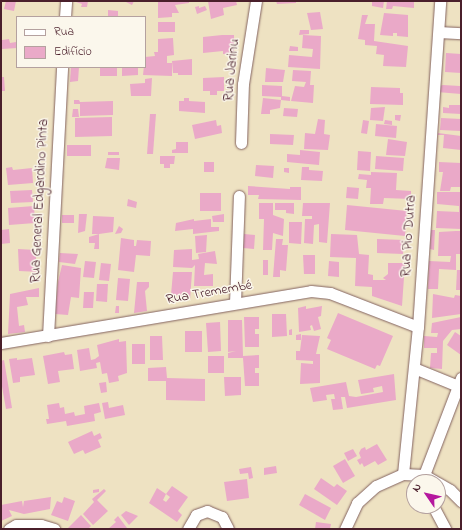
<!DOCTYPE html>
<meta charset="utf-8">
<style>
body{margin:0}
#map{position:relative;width:462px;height:530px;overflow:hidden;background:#eee2c2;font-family:"Indie Flower",sans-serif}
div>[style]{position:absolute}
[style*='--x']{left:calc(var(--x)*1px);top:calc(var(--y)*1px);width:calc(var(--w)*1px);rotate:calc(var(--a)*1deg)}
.building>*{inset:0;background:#eaa9c8}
.roads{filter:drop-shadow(0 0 1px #836360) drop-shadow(0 0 1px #836360)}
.minor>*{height:11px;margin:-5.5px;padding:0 5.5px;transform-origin:5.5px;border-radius:5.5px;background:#fff}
span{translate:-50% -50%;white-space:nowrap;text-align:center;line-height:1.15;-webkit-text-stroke:3px #fbf7ec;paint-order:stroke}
.street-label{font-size:14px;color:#4a1f2b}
.frame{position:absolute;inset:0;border:2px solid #4a1f2b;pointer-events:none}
.legend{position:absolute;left:16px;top:16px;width:130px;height:52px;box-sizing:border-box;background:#fbf7ec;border:1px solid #b4a19f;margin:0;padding:5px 7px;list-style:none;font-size:12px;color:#4a1f2b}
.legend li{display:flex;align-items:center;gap:8px;height:20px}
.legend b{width:20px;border:1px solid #b4a19f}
.north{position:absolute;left:406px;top:474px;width:40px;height:40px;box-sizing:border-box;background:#fbf7ec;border:1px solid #b4a19f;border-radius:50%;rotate:304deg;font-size:11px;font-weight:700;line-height:16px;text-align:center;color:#4a1f2b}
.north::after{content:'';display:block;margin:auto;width:14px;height:18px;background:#b5179e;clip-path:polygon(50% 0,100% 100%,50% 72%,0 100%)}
</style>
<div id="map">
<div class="building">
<div style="clip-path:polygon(6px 1px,16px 1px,14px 11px,4px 9px)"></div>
<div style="clip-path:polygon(73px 1px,88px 1px,87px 7px,81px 7px,82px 4px)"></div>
<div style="clip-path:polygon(124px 1px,134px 1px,132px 5px)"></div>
<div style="clip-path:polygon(158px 1px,189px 1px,189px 3px,175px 5px,179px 13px,172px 13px,172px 17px,158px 18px)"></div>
<div style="clip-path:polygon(208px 1px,236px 1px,237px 5px,223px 8px,224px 15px,211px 19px)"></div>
<div style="clip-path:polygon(276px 1px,296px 1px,296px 3px,277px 4px)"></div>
<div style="clip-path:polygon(372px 1px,384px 1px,383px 8px,372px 6px)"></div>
<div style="clip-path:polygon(387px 1px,414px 1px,414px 8px,393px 6px,392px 9px,386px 9px)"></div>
<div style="clip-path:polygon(199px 6px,199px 8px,205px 6px,207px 10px,197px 14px,195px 7px)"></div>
<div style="clip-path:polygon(108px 10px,118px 11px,118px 17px,108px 17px)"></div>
<div style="clip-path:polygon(320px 12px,323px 29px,311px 30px,307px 13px)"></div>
<div style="clip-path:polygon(384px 13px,408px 15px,408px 37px,397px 36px,397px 33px,393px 33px,393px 36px,380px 35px)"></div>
<div style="clip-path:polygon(362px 15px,368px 15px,365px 24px,375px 24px,374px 41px,408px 46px,406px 67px,383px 66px,384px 55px,376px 54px,377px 46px,365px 45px,365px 40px,358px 39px)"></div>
<div style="clip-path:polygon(158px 22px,175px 22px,175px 32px,158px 32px)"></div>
<div style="clip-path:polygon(300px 30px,309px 30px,309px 34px,299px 35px)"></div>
<div style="clip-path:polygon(222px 35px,234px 35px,234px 54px,223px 54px,223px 51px,203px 53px,203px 37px)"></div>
<div style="clip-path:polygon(303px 35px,321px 36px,320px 69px,288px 67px,289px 55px,312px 57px,313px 49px,302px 48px)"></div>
<div style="clip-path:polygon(173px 38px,174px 55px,167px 56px,167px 63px,172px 63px,172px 76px,143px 75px,145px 57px,155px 56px,154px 52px,158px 52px,158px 39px)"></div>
<div style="clip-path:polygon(9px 39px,10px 43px,16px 42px,17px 48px,2px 49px,2px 40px)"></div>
<div style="clip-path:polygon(290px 46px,298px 47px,298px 51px,289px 51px)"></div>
<div style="clip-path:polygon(446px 53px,461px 54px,461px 73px,445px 72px)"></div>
<div style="clip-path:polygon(192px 59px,192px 75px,178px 75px,178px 73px,173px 73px,172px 61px)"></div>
<div style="clip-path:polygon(71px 67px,79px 67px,78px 81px,70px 82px)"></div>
<div style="clip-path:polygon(100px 67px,117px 67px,117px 76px,100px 76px)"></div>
<div style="clip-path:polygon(122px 67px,138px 67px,138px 75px,122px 76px)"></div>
<div style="clip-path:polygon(266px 68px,285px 70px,283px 82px,265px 82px)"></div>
<div style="clip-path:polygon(293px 70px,311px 71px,310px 85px,314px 85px,313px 103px,291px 101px,295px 86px,304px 87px,306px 82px,292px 81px)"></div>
<div style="clip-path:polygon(1px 77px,4px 77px,5px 91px,1px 91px)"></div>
<div style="clip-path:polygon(224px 77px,224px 91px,217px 91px,217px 95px,210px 95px,210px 91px,203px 91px,203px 78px)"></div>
<div style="clip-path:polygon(152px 78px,151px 96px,131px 96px,130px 84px,145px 83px,145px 79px)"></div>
<div style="clip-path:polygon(262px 85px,282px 86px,282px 96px,290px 97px,290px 101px,281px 100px,281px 97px,262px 96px)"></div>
<div style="clip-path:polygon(443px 85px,460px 86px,461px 94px,437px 92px,437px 87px)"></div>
<div style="clip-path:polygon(371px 87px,400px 88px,400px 93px,403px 93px,403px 105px,370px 104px)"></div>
<div style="clip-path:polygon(184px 98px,189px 98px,189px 101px,205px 102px,205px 113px,179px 111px,179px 101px,184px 101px)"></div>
<div style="clip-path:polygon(263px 98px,281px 100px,280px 108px,270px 110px,270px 114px,261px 114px)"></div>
<div style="clip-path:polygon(74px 100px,79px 100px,80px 102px,113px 101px,113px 115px,80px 116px,80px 104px,74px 104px)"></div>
<div style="clip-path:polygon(449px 105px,461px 105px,461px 114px,443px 113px,443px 107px,449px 108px)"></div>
<div style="clip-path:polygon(385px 107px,383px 121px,370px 120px,371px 108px)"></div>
<div style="clip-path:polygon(284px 108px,298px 109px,297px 117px,283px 116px)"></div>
<div style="clip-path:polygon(73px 109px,78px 109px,79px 117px,72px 117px)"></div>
<div style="clip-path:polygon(150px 114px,156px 114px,153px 154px,147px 154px)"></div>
<div style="clip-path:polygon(395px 115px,401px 115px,400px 121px,395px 120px)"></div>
<div style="clip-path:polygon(112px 117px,112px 136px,75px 137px,75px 118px)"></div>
<div style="clip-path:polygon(441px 118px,461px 119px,461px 131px,440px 130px)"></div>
<div style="clip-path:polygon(318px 119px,325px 120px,324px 134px,330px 135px,328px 150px,304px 149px,305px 133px,315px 134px)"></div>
<div style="clip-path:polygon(216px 120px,217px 126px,221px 125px,222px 133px,195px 139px,192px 125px)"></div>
<div style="clip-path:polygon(363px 120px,369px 121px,367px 134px,361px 133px)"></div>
<div style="clip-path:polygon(385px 120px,392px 121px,392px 125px,384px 124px)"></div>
<div style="clip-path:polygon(376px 124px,397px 126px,396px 138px,375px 136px)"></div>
<div style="clip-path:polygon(438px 133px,461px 136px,461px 150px,443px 148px,444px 135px,438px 135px)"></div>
<div style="clip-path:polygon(270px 134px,294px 135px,293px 145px,270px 144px)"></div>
<div style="clip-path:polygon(388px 139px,407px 142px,405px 156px,386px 155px)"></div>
<div style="clip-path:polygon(176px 142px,188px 142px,188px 153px,172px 153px,172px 150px,176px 149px)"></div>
<div style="clip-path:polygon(67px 145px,91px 145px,91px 156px,67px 156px)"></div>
<div style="clip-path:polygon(300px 150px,320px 152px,319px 165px,287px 162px,287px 154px,300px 155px)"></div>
<div style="clip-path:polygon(358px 151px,371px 152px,370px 171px,357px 170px)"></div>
<div style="clip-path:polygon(108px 152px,119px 152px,119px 155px,108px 155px)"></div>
<div style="clip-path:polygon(160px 156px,175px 156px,174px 164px,170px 164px,170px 168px,164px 168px,164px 164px,160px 164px)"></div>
<div style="clip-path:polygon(376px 156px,404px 158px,403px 171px,375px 169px)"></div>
<div style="clip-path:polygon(107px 158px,120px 158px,119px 170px,105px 168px)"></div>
<div style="clip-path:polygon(204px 162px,214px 162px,214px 172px,204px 172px)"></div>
<div style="clip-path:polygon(439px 162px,461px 163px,461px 187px,451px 187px,450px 191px,440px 191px,443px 172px,439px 172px)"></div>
<div style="clip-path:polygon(256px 165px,274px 166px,273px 178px,255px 176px)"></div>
<div style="clip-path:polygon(12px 167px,13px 170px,32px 168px,33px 183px,8px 185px,6px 168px)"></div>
<div style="clip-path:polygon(302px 167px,309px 167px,309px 170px,323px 171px,322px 181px,301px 180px)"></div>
<div style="clip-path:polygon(284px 168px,289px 168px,289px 173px,284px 172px)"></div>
<div style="clip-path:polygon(371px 172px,397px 173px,396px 190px,411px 191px,411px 199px,384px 198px,383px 204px,370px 204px,371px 188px,366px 188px,367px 180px,358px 179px,359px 174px,371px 175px)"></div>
<div style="clip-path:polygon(248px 186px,290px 189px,290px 187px,301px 187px,301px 200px,258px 199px,259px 195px,248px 195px)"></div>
<div style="clip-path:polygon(347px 187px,359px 188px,358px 199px,346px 198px)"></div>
<div style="clip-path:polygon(32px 190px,33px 202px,11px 203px,10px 191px)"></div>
<div style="clip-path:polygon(437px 192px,461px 192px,461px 229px,436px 228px,437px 211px,459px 212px,459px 206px,437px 204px)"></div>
<div style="clip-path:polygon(200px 193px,221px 193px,221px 211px,200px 211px)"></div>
<div style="clip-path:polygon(128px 199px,137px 202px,136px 208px,127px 206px)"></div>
<div style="clip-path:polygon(259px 203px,273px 203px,273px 215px,284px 219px,283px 236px,273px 233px,272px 250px,263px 250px,264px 219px,259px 219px)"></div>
<div style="clip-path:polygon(275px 203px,294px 203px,294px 214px,286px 213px,286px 210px,275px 210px)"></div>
<div style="clip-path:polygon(303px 203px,330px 203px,327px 243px,319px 242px,319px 224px,314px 225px,313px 244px,304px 243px,305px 219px,312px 219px,312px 216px,302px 216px)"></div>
<div style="clip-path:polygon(347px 205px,407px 211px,405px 236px,345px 230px)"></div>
<div style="clip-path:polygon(34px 206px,35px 223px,9px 225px,8px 208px)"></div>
<div style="clip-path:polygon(79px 214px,87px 214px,85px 231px,78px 233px)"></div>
<div style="clip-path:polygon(224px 214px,224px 222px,213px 222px,212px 216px)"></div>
<div style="clip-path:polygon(62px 215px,74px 215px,74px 223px,62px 223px)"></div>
<div style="clip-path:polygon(93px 216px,114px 217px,113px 232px,99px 234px,99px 249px,94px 249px,95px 243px,89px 243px,89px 237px,99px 234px,92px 234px)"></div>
<div style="clip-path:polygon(194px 219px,194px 221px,211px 219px,211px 227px,219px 227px,219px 231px,193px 234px,193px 229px,175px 231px,176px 223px)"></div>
<div style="clip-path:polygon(289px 222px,302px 222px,301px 244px,289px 243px)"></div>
<div style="clip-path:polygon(119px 226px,123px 229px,121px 233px,115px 234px)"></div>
<div style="clip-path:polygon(9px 229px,10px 243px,1px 244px,1px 230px)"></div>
<div style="clip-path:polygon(431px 230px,435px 230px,434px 250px,430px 249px)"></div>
<div style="clip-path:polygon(456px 231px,461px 231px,461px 254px,456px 254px,456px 270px,439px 269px,438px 289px,428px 289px,429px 261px,450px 262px,451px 256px,438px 256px,439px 232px)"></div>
<div style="clip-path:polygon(244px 234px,255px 235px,254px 249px,243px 248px)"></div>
<div style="clip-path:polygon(331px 234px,357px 235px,359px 254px,369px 255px,368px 274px,373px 275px,373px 280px,386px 280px,383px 278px,388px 274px,388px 263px,405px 263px,402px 306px,372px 296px,372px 287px,355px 286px,356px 258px,330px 257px)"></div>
<div style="clip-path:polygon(207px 235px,206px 252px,196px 253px,195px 236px)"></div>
<div style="clip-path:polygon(121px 238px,134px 240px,134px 246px,136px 246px,137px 240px,151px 241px,150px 256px,136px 255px,134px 272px,118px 270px)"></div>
<div style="clip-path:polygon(276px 239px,283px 239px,282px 245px,288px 245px,286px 271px,280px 270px,280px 277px,273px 277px)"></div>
<div style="clip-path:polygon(377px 239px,404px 240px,403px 254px,377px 253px)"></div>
<div style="clip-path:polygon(18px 249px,36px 250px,36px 261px,40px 261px,40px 272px,19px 271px)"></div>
<div style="clip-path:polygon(192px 249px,192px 260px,199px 259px,198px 254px,215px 251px,217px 264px,205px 263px,204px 275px,213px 274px,213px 286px,194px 286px,195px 265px,192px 268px,173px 267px,174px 250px)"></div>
<div style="clip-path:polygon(60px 253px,78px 254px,75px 264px,59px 262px)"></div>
<div style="clip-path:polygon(303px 255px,315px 255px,315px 274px,304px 274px)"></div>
<div style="clip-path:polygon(263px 260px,268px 260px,268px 275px,263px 275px)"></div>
<div style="clip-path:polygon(85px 261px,96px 262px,94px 278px,83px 277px)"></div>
<div style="clip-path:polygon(329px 261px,339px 262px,339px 277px,328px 276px)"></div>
<div style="clip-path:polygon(101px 263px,111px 264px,109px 281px,99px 280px)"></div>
<div style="clip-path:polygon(62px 265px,81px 268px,79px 298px,71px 297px,68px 315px,55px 314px,58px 282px)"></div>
<div style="clip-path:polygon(457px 270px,461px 270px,461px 290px,456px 290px)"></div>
<div style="clip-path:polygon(173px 272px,192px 272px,190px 300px,180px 300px,180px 295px,171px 295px)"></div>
<div style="clip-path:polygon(118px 278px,130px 279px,128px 301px,116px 300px)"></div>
<div style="clip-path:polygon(137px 282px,149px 282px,149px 287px,145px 291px,147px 311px,134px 313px)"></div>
<div style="clip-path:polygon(97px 284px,108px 284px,107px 302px,96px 301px)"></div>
<div style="clip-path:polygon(39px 288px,39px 297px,26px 297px,28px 305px,17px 307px,19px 326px,24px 325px,25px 332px,8px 334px,10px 294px)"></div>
<div style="clip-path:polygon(84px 292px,94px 292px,93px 308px,83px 308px)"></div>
<div style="clip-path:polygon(433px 294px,454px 298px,455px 295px,461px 296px,461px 314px,432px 318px)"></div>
<div style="clip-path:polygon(116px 306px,119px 306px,119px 313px,115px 313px)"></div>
<div style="clip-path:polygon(306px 306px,306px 309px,322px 306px,321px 316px,318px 317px,321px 329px,314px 331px,312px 325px,310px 326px,311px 330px,299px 332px,298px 308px)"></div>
<div style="clip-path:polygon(338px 313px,393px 336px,380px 366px,377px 365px,375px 369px,327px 349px,331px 340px,327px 338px)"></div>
<div style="clip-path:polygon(272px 314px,286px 314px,287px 336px,272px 337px)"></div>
<div style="clip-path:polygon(244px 317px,259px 317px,259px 329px,255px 329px,255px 334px,259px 334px,259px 347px,245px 347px)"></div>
<div style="clip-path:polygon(461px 317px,461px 329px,452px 330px,443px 341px,442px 369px,430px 368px,431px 353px,437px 353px,437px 348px,424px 348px,424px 336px,437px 337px,438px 333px,431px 333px,432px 323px)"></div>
<div style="clip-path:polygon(228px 320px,242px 320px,243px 356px,259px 355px,259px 368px,255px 368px,255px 373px,259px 373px,259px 386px,245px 386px,243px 358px,228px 358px,228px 353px,236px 351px,228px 352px)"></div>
<div style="clip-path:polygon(220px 322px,221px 351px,208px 352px,206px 323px)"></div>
<div style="clip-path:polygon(292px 329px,292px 335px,289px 335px,289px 330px)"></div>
<div style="clip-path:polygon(185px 331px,202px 331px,202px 352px,185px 352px)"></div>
<div style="clip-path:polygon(455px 332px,461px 336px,461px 355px,447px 345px)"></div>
<div style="clip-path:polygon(301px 334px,301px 340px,296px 340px,296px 335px)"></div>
<div style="clip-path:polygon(302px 335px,320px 336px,316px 354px,320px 354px,320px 383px,300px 384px,301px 363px,313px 364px,313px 361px,296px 360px,296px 351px,300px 351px)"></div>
<div style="clip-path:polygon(150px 336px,162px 336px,163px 360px,150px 360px)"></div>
<div style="clip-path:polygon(119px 339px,119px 342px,126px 341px,127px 373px,118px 376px,119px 381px,109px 383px,107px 373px,102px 374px,100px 362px,96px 363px,97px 368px,80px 371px,77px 350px,89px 348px,91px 360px,95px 359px,99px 356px,97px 345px)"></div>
<div style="clip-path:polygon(132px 344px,145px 344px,145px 364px,132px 364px)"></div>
<div style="clip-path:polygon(64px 352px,65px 355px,72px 354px,74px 369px,58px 371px,60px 382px,48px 384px,43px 356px)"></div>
<div style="clip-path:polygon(208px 356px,224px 356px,224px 373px,208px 373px)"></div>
<div style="clip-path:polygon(17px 358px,17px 360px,32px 358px,35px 375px,20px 377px,20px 382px,13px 383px,9px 359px)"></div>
<div style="clip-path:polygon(4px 360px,12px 408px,6px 409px,1px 381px,1px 361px)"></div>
<div style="clip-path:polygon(166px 367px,167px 378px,205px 379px,205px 401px,166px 400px,166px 381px,148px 381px,148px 368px)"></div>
<div style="clip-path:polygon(394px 374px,396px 400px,347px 408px,345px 397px,341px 397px,343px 409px,333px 410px,331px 399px,335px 399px,334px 394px,326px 395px,327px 400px,313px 402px,310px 388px,346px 382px,349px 396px,356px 397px,383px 392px,382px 386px,373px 388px,374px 392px,361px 394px,358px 380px)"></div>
<div style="clip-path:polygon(224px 377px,241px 377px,241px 395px,225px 396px)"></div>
<div style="clip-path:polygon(106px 382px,107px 392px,101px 393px,99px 383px)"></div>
<div style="clip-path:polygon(108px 402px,109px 408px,123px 405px,125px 415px,105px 419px,102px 403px)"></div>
<div style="clip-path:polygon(59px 403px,60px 408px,64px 407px,65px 414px,74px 412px,75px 416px,85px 414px,84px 406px,99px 403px,101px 412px,94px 414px,95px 421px,67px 426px,66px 421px,47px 424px,46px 419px,49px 419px,47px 405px)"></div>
<div style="clip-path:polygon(92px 431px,94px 436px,100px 433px,102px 438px,98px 440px,101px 447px,85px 454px,83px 450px,74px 454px,68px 442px)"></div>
<div style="clip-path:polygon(377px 444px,387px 460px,378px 465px,375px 461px,364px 467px,362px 463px,360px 465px,357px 460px,361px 458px,359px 453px,361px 449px,365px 447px,366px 450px)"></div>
<div style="clip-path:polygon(353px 449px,357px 456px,348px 461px,344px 453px)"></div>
<div style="clip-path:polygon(345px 459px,355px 476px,343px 483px,333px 466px)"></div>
<div style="clip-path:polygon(276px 466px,277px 473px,264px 475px,264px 468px)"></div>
<div style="clip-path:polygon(251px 467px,253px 478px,249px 479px,248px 473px,240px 474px,239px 469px)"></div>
<div style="clip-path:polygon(321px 478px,334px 487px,337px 484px,347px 491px,337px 505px,314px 489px)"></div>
<div style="clip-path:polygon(247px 479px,249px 498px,227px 501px,224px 482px)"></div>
<div style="clip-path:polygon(evenodd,172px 486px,188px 497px,178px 511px,182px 515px,177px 522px,149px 503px,157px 488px,166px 494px,172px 486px,166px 494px,170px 497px,166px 502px,163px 500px,166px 494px)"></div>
<div style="clip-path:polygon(99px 489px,99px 492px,93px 493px,93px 490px)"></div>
<div style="clip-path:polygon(104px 489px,106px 491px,97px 500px,108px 511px,93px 525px,83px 514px,94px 502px,92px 499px)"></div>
<div style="clip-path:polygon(305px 494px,331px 508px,325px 520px,299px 505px)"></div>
<div style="clip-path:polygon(51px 497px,50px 509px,24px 514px,9px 510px,12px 516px,1px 521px,1px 505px,22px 501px,23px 507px,24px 501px)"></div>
<div style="clip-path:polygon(64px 497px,75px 501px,68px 521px,51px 515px,57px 501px,62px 503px)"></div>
<div style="clip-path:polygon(126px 511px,138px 516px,129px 525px,121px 515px)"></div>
<div style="clip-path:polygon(81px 515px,91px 526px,88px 529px,69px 529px,68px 528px)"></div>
<div style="clip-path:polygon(118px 516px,127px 528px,108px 529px,116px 522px,114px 520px)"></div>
<div style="clip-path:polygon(316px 522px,331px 524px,330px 529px,315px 529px)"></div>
</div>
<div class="roads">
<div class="minor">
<div style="--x:65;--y:17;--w:16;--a:-86"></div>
<div style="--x:439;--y:32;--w:22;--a:3"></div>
<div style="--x:241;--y:143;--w:59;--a:-88.1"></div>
<div style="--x:243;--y:84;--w:84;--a:-81.1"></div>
<div style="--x:235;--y:303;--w:107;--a:-87.9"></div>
<div style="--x:48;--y:336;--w:269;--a:-87"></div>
<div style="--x:1;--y:343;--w:314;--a:-9.5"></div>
<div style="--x:311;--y:291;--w:19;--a:6"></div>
<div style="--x:330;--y:293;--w:94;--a:21.1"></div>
<div style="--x:414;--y:368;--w:48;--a:22.2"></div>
<div style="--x:403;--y:474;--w:148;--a:-84.2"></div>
<div style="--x:418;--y:327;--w:327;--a:-86.1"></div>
<div style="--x:425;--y:481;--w:6;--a:-99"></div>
<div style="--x:424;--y:475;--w:104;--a:-69.1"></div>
<div style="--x:438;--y:483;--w:14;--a:30"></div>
<div style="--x:450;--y:490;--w:16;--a:45"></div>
<div style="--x:433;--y:506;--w:26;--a:62"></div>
<div style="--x:9;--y:529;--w:8;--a:-30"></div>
<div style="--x:16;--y:525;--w:25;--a:0"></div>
<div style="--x:41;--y:525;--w:14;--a:17"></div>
<div style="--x:188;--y:529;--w:16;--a:-60"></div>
<div style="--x:196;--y:515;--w:12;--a:-20"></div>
<div style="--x:207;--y:511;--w:16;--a:22"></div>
<div style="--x:222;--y:517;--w:13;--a:63"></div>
<div style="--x:345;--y:529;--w:29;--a:-65"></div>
<div style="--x:357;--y:503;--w:25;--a:-42"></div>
<div style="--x:376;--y:486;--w:30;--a:-24"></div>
<div style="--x:403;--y:474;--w:21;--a:3"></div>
<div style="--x:424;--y:475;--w:14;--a:30"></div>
</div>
</div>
<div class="street-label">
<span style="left:232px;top:70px;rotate:-84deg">Rua Jarinu</span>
<span style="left:40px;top:201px;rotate:-87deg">Rua General Edgardino Pinta</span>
<span style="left:409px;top:236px;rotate:-86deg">Rua Pio Dutra</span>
<span style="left:209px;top:293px;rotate:-10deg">Rua Tremembé</span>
</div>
<div class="frame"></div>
<ul class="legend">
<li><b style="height:5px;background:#fff"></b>Rua</li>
<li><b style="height:11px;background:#eaa9c8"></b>Edifício</li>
</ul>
<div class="north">N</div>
</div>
